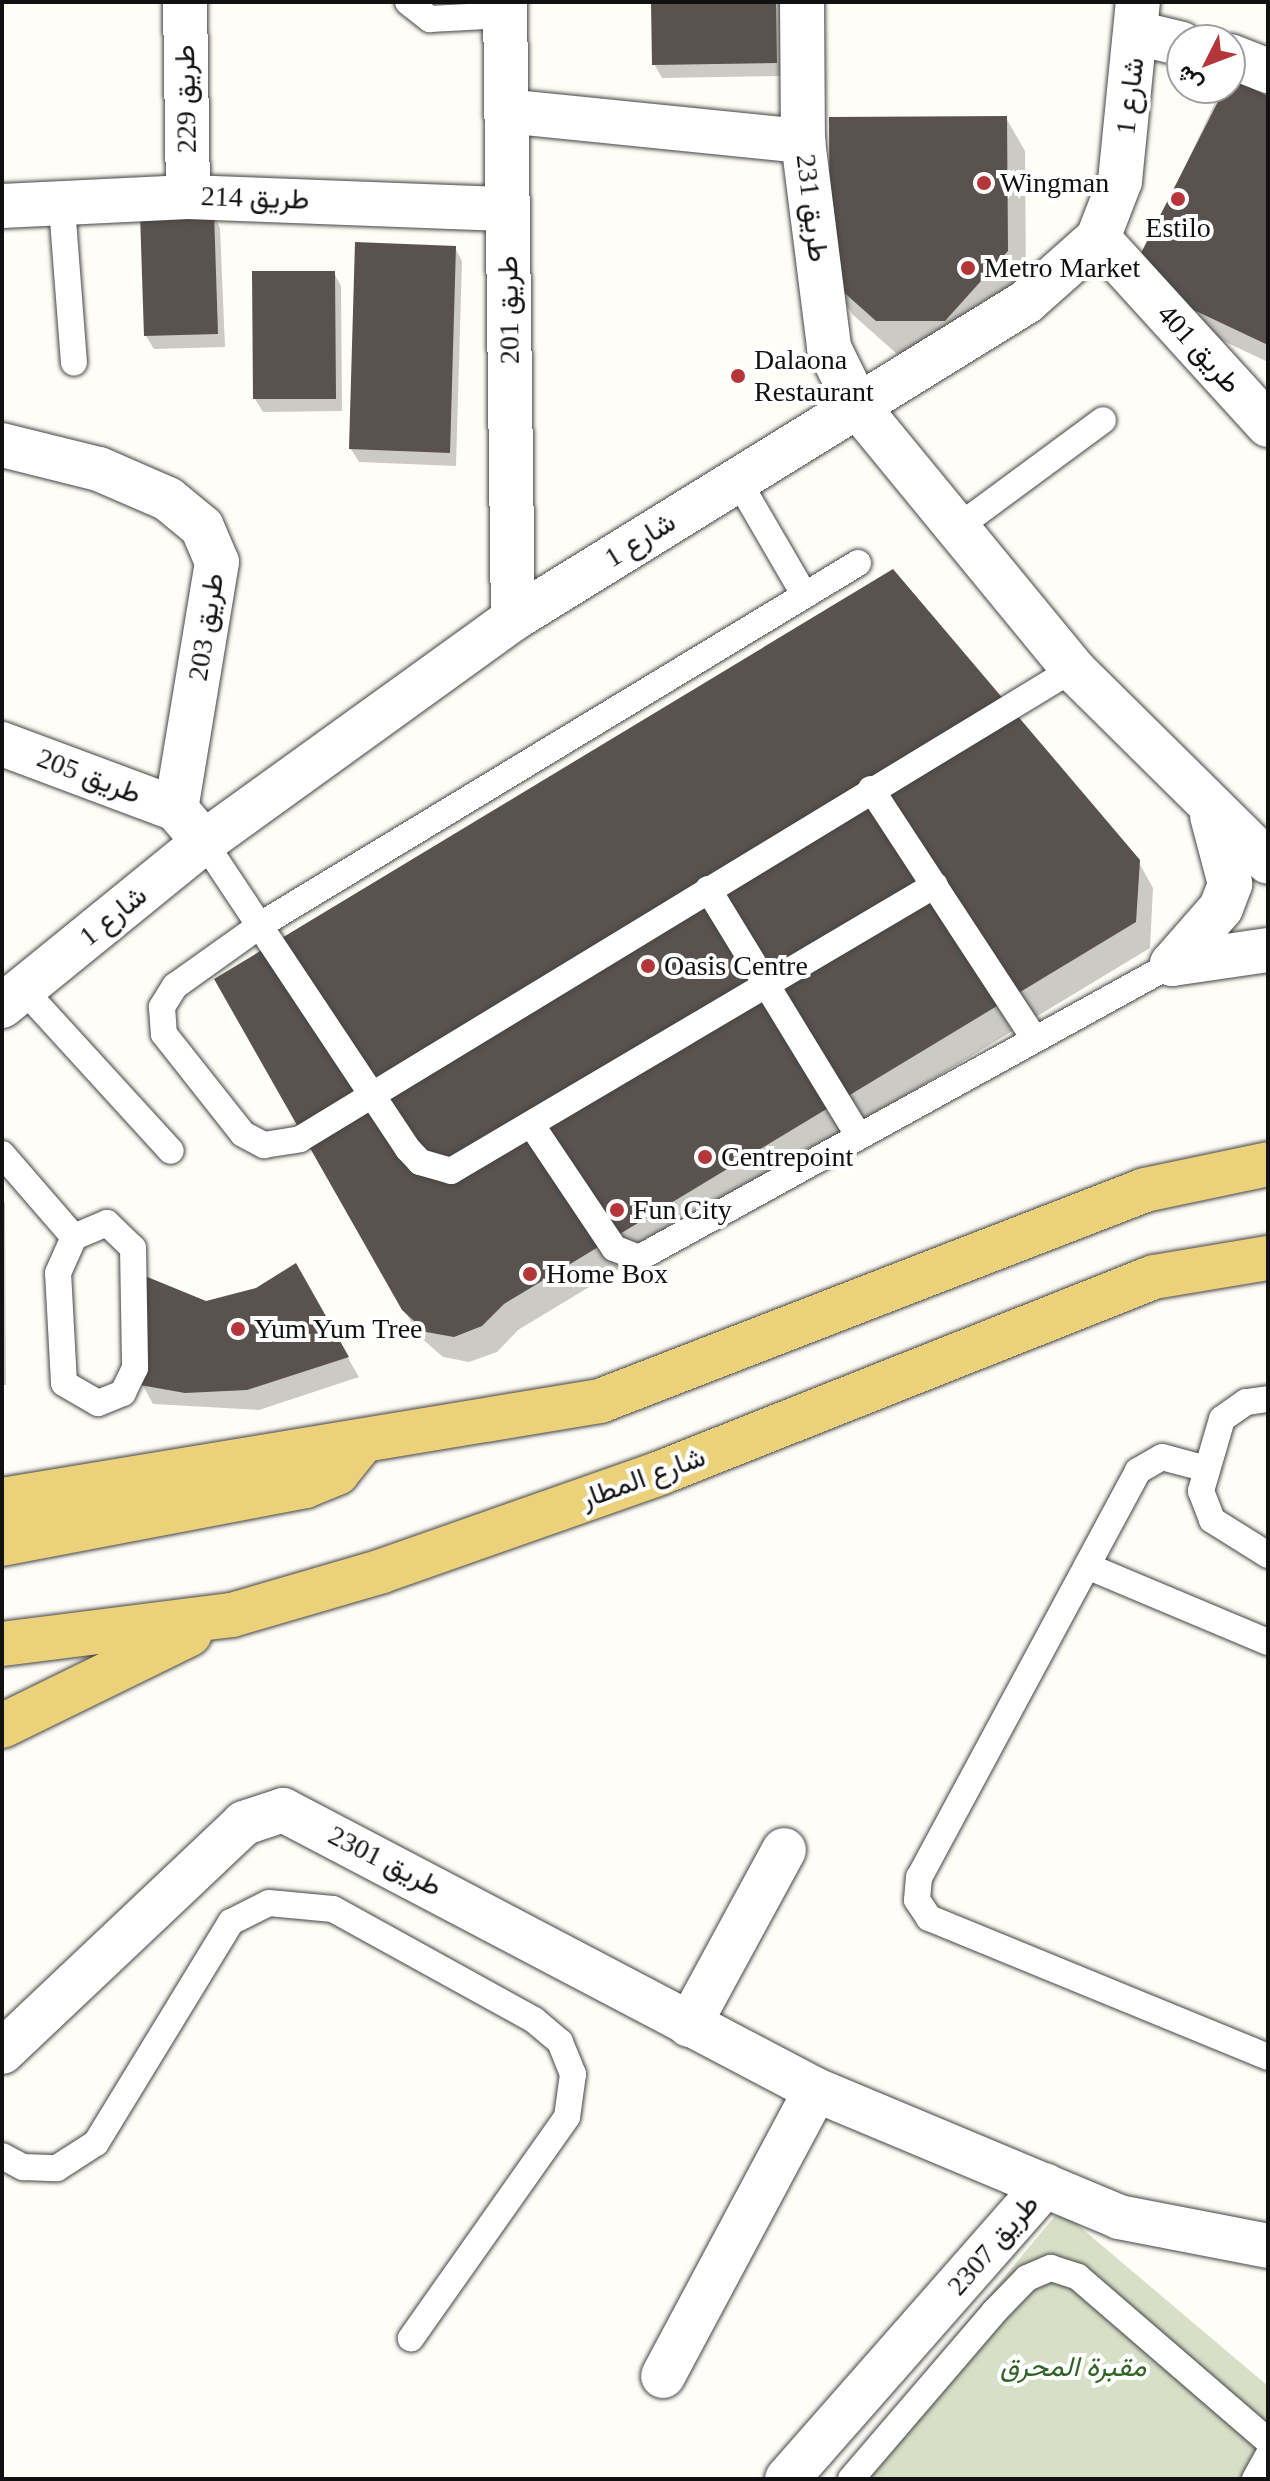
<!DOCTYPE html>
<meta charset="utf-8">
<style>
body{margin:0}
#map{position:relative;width:1270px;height:2481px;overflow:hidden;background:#fefdf6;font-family:"Times New Roman",Vazirmatn,serif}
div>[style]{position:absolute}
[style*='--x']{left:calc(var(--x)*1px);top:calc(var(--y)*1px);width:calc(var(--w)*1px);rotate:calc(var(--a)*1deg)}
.cemetery>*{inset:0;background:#d7e0c7}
.shadow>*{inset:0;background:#0003}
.building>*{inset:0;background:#59524e}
.roads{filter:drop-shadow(0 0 2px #444) drop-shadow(0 0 2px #444)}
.service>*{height:26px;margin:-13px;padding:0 13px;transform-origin:13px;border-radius:13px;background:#fff}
.minor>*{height:44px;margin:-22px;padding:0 22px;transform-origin:22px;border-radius:22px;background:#fff}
.tertiary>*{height:44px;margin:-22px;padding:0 22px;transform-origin:22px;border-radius:22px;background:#fff}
.primary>*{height:44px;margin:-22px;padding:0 22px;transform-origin:22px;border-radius:22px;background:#ebd179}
.dots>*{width:22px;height:22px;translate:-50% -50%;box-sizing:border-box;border:4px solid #fff;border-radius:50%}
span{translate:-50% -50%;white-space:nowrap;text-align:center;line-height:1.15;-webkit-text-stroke:8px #fff;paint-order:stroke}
.street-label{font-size:28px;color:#111}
.poi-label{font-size:28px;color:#111}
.left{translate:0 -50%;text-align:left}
.park-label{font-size:28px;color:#326327;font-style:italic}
.frame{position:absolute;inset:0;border:4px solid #111;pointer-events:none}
.north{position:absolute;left:1166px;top:24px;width:80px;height:80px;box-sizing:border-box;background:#fff;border:2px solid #a0a0a0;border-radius:50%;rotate:228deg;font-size:22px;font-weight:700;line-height:32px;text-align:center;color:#111}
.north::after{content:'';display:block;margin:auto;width:28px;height:36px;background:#b4363a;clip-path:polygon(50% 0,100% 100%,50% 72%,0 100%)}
</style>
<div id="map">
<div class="cemetery">
<div style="clip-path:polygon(1060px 2210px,1268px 2386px,1268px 2479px,836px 2479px)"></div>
</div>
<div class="shadow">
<div style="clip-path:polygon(653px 2px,782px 2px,784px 76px,662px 78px,654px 64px)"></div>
<div style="clip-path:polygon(1222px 88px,1268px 99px,1268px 362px,1198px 329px,1144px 253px)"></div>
<div style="clip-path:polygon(1006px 118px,1025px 151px,1026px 286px,965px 354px,897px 354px,852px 314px,832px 280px)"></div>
<div style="clip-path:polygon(213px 214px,220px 228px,225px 347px,154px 349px,146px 336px)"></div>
<div style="clip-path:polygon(455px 248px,462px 261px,456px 466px,359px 462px,351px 449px)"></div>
<div style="clip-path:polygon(334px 273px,341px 286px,342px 411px,263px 412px,255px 399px)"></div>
<div style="clip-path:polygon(1138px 861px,1153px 888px,1150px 948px,518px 1330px,497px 1352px,469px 1362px,443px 1357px,419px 1336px,217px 980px)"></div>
<div style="clip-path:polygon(2px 1197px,5px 1203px,6px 1385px,2px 1385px)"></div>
<div style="clip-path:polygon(295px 1266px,359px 1377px,259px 1410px,153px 1404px,142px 1384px,205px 1303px,257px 1290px)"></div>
</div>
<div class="building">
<div style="clip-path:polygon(651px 2px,776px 2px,777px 63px,652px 65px)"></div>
<div style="clip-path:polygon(1230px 78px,1268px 96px,1268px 345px,1181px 304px,1141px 253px)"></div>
<div style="clip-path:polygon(1007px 116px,1008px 251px,945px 321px,876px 321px,830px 280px,829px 117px)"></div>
<div style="clip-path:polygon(214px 212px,218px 334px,144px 336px,140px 214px)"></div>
<div style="clip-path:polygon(355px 242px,456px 246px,450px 453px,349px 449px)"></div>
<div style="clip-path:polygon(252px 271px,335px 271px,336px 399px,253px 399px)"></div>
<div style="clip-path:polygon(893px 569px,1140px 860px,1136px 922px,504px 1304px,482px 1326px,454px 1337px,426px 1332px,402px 1310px,214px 979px)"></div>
<div style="clip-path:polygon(296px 1263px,349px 1357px,247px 1390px,185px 1393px,140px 1385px,145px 1276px,206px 1301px,256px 1288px)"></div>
</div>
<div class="roads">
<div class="service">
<div style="--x:408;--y:2;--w:28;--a:38"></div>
<div style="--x:430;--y:19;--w:75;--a:-3.1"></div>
<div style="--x:62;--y:207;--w:156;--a:85.6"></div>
<div style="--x:737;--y:479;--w:133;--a:59.8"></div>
<div style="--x:954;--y:530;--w:185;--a:-36.4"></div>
<div style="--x:858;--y:563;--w:697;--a:148.8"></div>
<div style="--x:262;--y:924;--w:107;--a:144.5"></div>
<div style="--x:175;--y:986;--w:25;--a:122"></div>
<div style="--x:162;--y:1007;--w:27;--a:86"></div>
<div style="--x:164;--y:1034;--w:127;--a:51.7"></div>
<div style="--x:243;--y:1134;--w:24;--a:28"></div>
<div style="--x:264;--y:1145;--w:36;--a:-9"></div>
<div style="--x:300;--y:1139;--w:905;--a:-31.3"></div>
<div style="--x:871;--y:789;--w:298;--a:56.8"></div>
<div style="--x:204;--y:842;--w:369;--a:56.4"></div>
<div style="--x:408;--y:1149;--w:18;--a:47"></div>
<div style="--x:420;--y:1162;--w:32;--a:16"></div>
<div style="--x:451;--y:1171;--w:562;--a:-30.58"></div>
<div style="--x:708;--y:889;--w:289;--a:58.6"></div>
<div style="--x:23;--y:989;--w:219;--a:47.6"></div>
<div style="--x:533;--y:1127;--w:146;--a:56.2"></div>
<div style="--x:614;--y:1248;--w:27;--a:22"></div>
<div style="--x:639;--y:1258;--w:609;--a:-28.88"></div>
<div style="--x:2;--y:1154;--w:110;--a:49.1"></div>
<div style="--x:107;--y:1223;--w:36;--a:44"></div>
<div style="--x:133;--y:1248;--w:120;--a:89"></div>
<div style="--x:135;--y:1368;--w:28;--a:116"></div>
<div style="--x:123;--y:1393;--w:27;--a:158"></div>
<div style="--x:98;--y:1403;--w:39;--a:-150"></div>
<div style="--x:64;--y:1383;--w:110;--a:-93.1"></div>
<div style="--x:58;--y:1273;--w:39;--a:-66"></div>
<div style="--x:74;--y:1237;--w:36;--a:-23"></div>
<div style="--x:1268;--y:1399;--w:22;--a:172"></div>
<div style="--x:1246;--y:1402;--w:29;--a:145"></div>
<div style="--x:1222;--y:1419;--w:75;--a:106.3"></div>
<div style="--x:1201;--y:1491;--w:31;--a:69"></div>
<div style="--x:1212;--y:1520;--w:66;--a:32"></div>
<div style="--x:1203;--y:1468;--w:42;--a:-165"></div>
<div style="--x:1162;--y:1457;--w:28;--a:150"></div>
<div style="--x:1138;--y:1471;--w:461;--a:118.3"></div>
<div style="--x:919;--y:1877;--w:23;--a:95"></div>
<div style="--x:917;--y:1900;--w:22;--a:56"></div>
<div style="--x:929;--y:1918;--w:366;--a:22.3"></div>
<div style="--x:1087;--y:1566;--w:196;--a:22.8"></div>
<div style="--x:2;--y:2156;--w:24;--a:28"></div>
<div style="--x:23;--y:2167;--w:34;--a:2"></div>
<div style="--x:57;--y:2168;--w:46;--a:-32.7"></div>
<div style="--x:96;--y:2143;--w:259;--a:-58.6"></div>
<div style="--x:231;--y:1922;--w:42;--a:-26.6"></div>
<div style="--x:269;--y:1903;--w:64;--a:5.4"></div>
<div style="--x:333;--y:1909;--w:230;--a:28.9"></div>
<div style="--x:534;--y:2020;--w:34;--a:40"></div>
<div style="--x:560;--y:2042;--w:35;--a:68"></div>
<div style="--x:573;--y:2074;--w:43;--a:97.9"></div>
<div style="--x:567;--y:2117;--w:271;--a:125.2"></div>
<div style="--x:851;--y:2479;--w:220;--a:-49.4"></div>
<div style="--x:994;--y:2312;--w:47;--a:-45.9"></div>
<div style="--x:1027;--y:2278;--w:26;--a:-23"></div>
<div style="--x:1051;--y:2268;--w:28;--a:18"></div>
<div style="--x:1078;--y:2277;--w:251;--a:40.8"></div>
<div style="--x:1255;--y:2479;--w:26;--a:-61"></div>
</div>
<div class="minor">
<div style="--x:185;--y:2;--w:195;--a:89.1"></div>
<div style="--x:505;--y:2;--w:617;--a:89.26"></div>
<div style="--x:802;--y:2;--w:139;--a:89.6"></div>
<div style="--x:803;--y:141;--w:209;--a:82.8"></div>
<div style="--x:829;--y:348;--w:66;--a:63.8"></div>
<div style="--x:858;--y:407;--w:339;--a:50.6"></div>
<div style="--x:1073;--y:669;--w:274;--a:44.7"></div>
<div style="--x:1137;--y:33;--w:46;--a:13.7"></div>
<div style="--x:1230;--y:56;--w:41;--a:21.5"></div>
<div style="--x:506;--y:111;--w:299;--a:5.8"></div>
<div style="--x:2;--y:206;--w:186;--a:-2.8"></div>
<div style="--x:188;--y:197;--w:319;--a:2.2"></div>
<div style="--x:1098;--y:238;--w:253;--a:47.7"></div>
<div style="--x:2;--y:445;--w:100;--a:13.9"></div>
<div style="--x:99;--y:469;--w:75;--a:23.5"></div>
<div style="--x:168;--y:499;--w:44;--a:39.5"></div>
<div style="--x:202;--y:527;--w:38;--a:67"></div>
<div style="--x:217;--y:562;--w:250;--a:99.4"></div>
<div style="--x:176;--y:809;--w:43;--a:49.7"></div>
<div style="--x:2;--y:744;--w:186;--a:20.5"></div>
<div style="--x:1172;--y:964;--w:74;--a:-48.8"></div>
<div style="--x:1221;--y:908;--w:26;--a:-69"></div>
<div style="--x:1230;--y:884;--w:70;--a:-104.8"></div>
<div style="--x:1172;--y:964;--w:97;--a:-8.3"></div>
<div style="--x:689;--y:2025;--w:199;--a:-61.5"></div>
<div style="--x:2;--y:2052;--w:333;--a:-43.4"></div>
<div style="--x:244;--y:1823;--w:41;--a:-18.4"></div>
<div style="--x:283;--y:1810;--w:602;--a:27.71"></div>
<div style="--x:816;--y:2090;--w:329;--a:22.7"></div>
<div style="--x:1119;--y:2217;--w:152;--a:11"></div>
<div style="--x:663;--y:2376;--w:324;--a:-61.9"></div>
</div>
<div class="tertiary">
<div style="--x:2;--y:1006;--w:260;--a:-39.1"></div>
<div style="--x:204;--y:842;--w:381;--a:-35.8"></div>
<div style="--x:513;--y:619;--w:603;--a:-31.71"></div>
<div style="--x:1026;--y:302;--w:96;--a:-41.6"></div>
<div style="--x:1098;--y:238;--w:61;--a:-68.9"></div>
<div style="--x:1120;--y:181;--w:180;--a:-84.3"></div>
<div style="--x:787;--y:2479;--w:391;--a:-48.7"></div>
</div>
<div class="primary">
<div style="--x:2;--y:1500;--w:606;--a:-9.4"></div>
<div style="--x:600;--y:1401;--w:584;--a:-21.16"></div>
<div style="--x:1145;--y:1190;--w:126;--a:-11.9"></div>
<div style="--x:2;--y:1544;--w:309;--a:-10.8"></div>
<div style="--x:305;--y:1486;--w:35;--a:-22"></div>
<div style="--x:337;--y:1473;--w:36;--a:-51"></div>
<div style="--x:2;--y:1644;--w:232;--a:-7.2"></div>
<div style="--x:232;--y:1615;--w:156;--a:-16.3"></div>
<div style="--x:382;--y:1571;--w:295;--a:-19.4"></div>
<div style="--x:660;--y:1473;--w:531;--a:-21.64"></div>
<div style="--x:1154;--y:1277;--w:116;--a:-9.5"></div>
<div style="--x:2;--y:1726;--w:209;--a:-26.1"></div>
</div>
</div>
<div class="dots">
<div style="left:984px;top:183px;background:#b4363a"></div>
<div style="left:1178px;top:199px;background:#b4363a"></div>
<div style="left:968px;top:268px;background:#b4363a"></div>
<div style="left:738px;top:376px;background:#b4363a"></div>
<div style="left:648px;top:966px;background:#b4363a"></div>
<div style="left:705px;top:1157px;background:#b4363a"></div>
<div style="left:617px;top:1210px;background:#b4363a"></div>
<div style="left:530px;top:1274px;background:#b4363a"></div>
<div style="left:238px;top:1329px;background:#b4363a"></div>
</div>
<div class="street-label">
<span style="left:1130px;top:96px;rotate:-83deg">شارع 1</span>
<span style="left:186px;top:99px;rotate:-91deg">طريق 229</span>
<span style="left:255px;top:198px;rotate:2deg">طريق 214</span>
<span style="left:812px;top:208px;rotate:83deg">طريق 231</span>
<span style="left:509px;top:310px;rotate:-91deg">طريق 201</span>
<span style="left:1199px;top:349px;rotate:48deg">طريق 401</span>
<span style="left:640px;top:540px;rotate:-32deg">شارع 1</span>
<span style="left:206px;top:627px;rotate:-81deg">طريق 203</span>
<span style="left:89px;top:776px;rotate:21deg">طريق 205</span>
<span style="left:113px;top:916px;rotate:-39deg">شارع 1</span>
<span style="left:643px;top:1478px;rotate:-20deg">شارع المطار</span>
<span style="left:385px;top:1861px;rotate:27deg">طريق 2301</span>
<span style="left:993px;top:2245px;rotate:-49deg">طريق 2307</span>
</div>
<div class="poi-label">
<span class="left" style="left:1000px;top:183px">Wingman</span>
<span style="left:1178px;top:228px">Estilo</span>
<span class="left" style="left:984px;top:268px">Metro Market</span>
<span class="left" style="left:754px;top:376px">Dalaona<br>Restaurant</span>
<span class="left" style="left:664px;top:966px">Oasis Centre</span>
<span class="left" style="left:721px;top:1157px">Centrepoint</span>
<span class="left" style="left:633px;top:1210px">Fun City</span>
<span class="left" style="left:546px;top:1274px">Home Box</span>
<span class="left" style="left:254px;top:1329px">Yum Yum Tree</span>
</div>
<div class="park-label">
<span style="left:1073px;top:2367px">مقبرة المحرق</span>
</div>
<div class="frame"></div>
<div class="north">ش</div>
</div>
